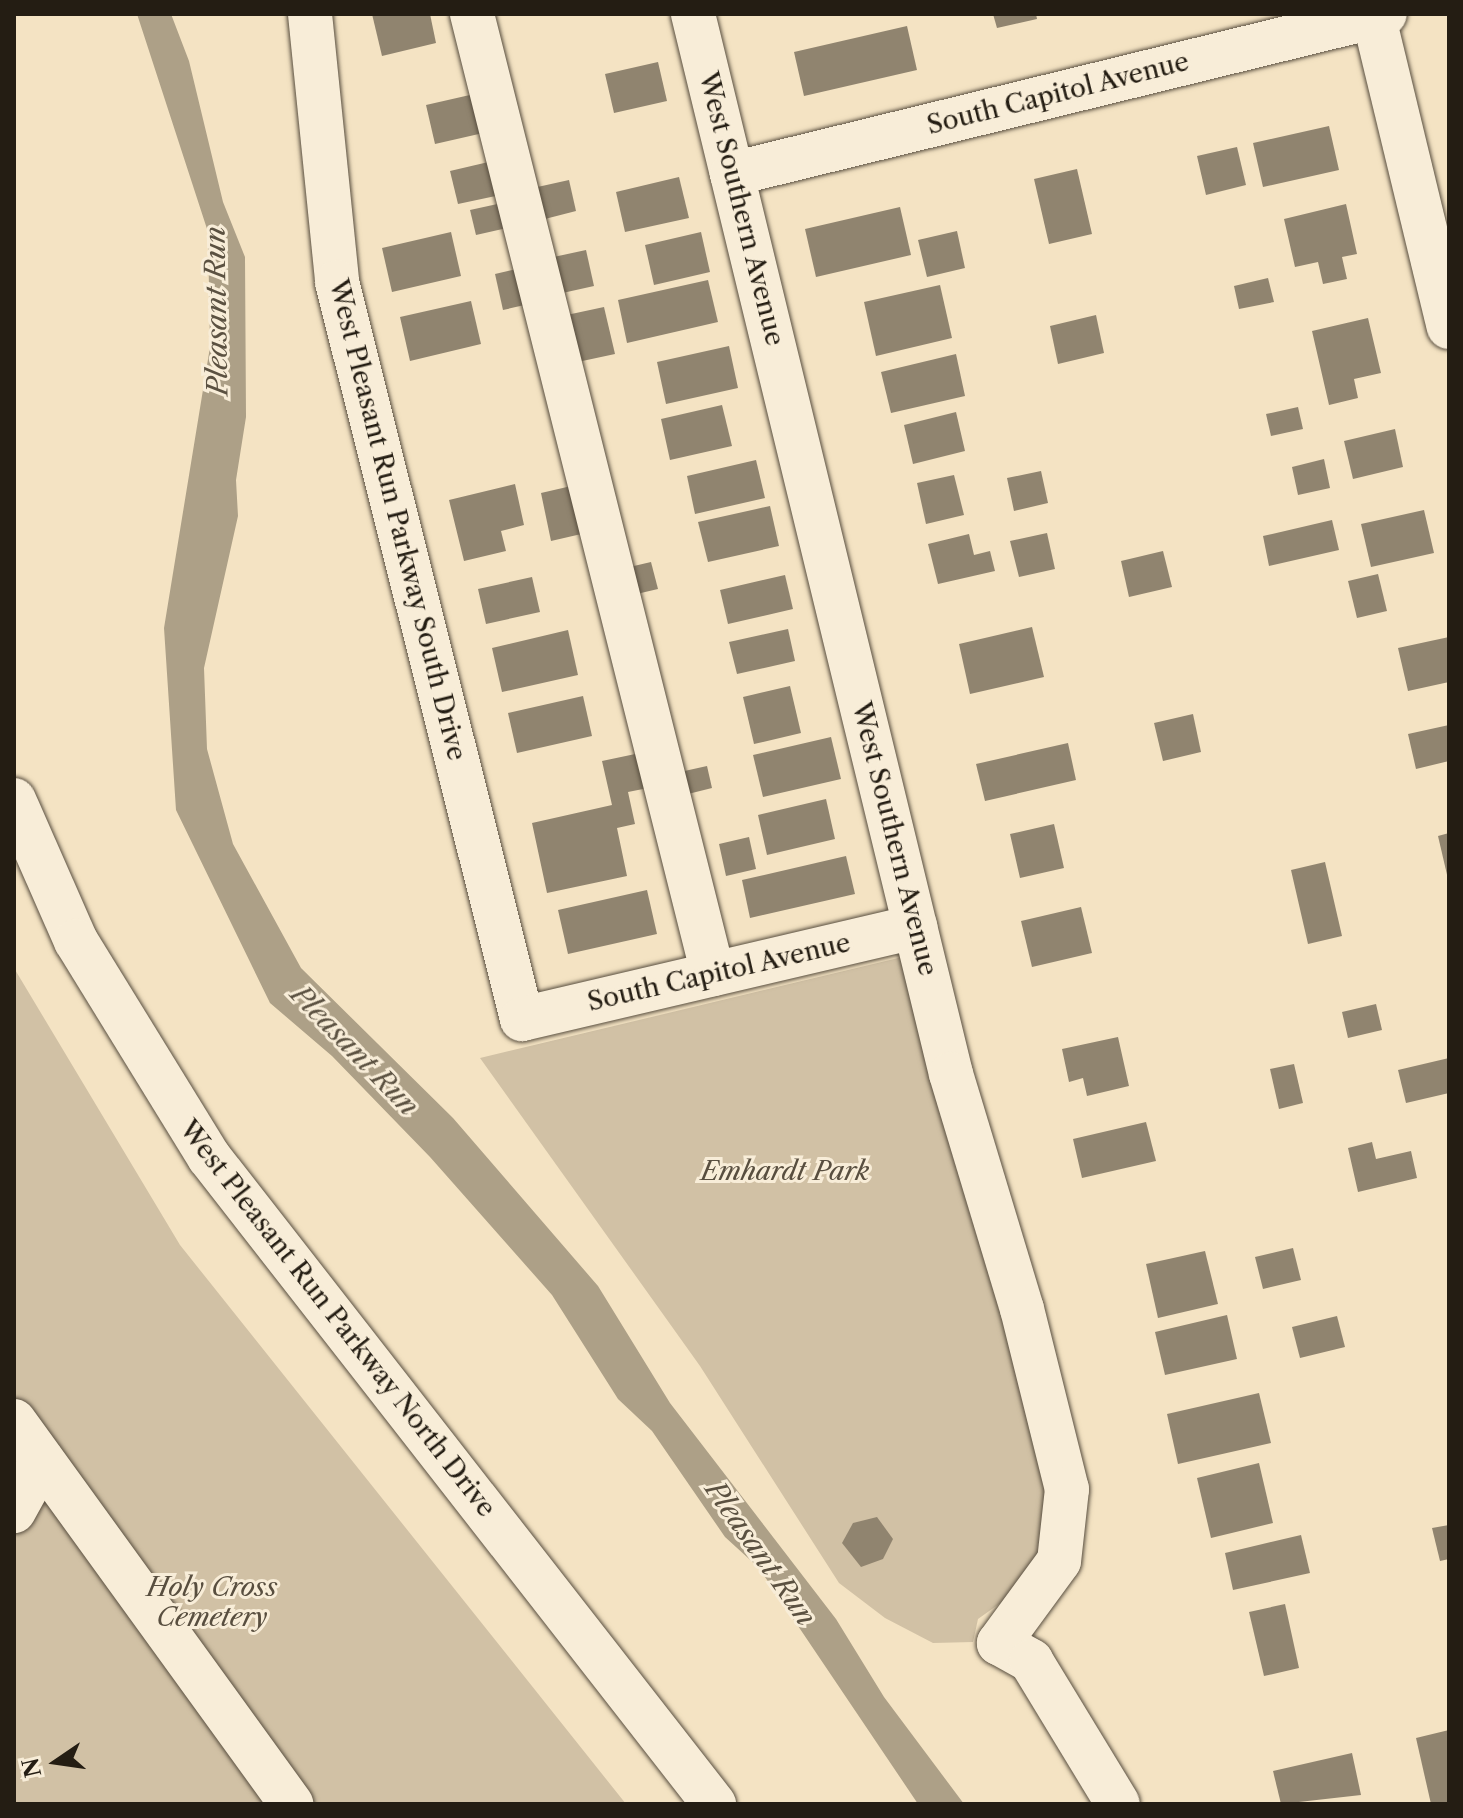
<!DOCTYPE html>
<style>
body{margin:0}
#map{position:relative;width:1463px;height:1818px;overflow:hidden;background:#f4e3c3;font-family:"Libre Caslon Text",serif}
div>[style]{position:absolute}
[style*='--x']{left:calc(var(--x)*1px);top:calc(var(--y)*1px);width:calc(var(--w)*1px);rotate:calc(var(--a)*1deg)}
.green>*{inset:0;background:#d1c1a5}
.water>*{inset:0;background:#ada087}
.building>*{inset:0;background:#90846f}
.roads{filter:drop-shadow(0 0 2px #584e3f) drop-shadow(0 0 2px #584e3f)}
.minor>*{height:44px;margin:-22px;padding:0 22px;transform-origin:22px;border-radius:22px;background:#f8edd8}
span{translate:-50% -50%;white-space:nowrap;text-align:center;line-height:1.15;-webkit-text-stroke:6px #f8edd8;paint-order:stroke}
.street-label{font-size:26px;color:#241d13}
.park-label{font-size:26px;color:#584e3f;font-style:italic}
.water-label{font-size:28px;color:#5b5141;font-style:italic}
.frame{position:absolute;inset:0;border:16px solid #241d13;pointer-events:none}
.north{position:absolute;left:16px;top:1722px;width:80px;height:80px;-webkit-text-stroke:6px #f8edd8;paint-order:stroke;rotate:257deg;font-size:22px;font-weight:700;line-height:32px;text-align:center;color:#241d13}
.north::after{content:'';display:block;margin:auto;width:28px;height:36px;background:#241d13;clip-path:polygon(50% 0,100% 100%,50% 72%,0 100%)}
</style>
<div id="map">
<div class="green">
<div style="clip-path:polygon(915px 954px,1063px 1540px,1020px 1603px,999px 1604px,978px 1619px,973px 1642px,933px 1643px,885px 1618px,839px 1583px,700px 1366px,480px 1058px)"></div>
<div style="clip-path:polygon(14px 968px,180px 1245px,626px 1804px,14px 1804px)"></div>
</div>
<div class="water">
<div style="clip-path:polygon(137px 14px,171px 14px,189px 61px,223px 202px,245px 257px,246px 417px,236px 480px,238px 516px,204px 668px,207px 749px,233px 844px,301px 968px,453px 1118px,598px 1286px,670px 1403px,836px 1619px,884px 1697px,964px 1804px,918px 1804px,759px 1568px,725px 1537px,652px 1431px,618px 1399px,552px 1295px,430px 1157px,332px 1056px,270px 1003px,176px 810px,164px 628px,210px 347px,208px 232px)"></div>
</div>
<div class="building">
<div style="clip-path:polygon(372px 14px,430px 14px,436px 43px,382px 56px)"></div>
<div style="clip-path:polygon(993px 14px,1036px 14px,1037px 19px,997px 28px)"></div>
<div style="clip-path:polygon(907px 26px,917px 70px,804px 96px,794px 52px)"></div>
<div style="clip-path:polygon(658px 62px,667px 101px,614px 113px,605px 74px)"></div>
<div style="clip-path:polygon(483px 92px,492px 131px,435px 144px,426px 105px)"></div>
<div style="clip-path:polygon(1329px 126px,1339px 170px,1263px 187px,1253px 143px)"></div>
<div style="clip-path:polygon(1237px 147px,1246px 185px,1206px 195px,1197px 156px)"></div>
<div style="clip-path:polygon(497px 160px,505px 194px,458px 204px,450px 171px)"></div>
<div style="clip-path:polygon(1077px 169px,1092px 234px,1049px 244px,1034px 179px)"></div>
<div style="clip-path:polygon(679px 177px,689px 218px,625px 232px,616px 192px)"></div>
<div style="clip-path:polygon(569px 180px,576px 211px,541px 220px,533px 188px)"></div>
<div style="clip-path:polygon(502px 203px,507px 228px,476px 235px,470px 210px)"></div>
<div style="clip-path:polygon(1346px 204px,1357px 254px,1342px 257px,1347px 279px,1323px 284px,1318px 262px,1295px 267px,1284px 219px)"></div>
<div style="clip-path:polygon(900px 207px,911px 255px,816px 277px,805px 229px)"></div>
<div style="clip-path:polygon(957px 231px,965px 268px,927px 277px,918px 240px)"></div>
<div style="clip-path:polygon(451px 232px,461px 276px,392px 292px,382px 248px)"></div>
<div style="clip-path:polygon(701px 232px,710px 272px,654px 285px,645px 245px)"></div>
<div style="clip-path:polygon(586px 250px,594px 286px,558px 294px,549px 258px)"></div>
<div style="clip-path:polygon(521px 268px,529px 304px,503px 310px,495px 274px)"></div>
<div style="clip-path:polygon(1268px 278px,1274px 302px,1239px 309px,1234px 286px)"></div>
<div style="clip-path:polygon(708px 280px,718px 322px,627px 343px,618px 300px)"></div>
<div style="clip-path:polygon(940px 285px,952px 338px,876px 356px,864px 302px)"></div>
<div style="clip-path:polygon(471px 301px,481px 344px,410px 361px,400px 317px)"></div>
<div style="clip-path:polygon(604px 307px,615px 354px,573px 363px,562px 316px)"></div>
<div style="clip-path:polygon(1096px 315px,1104px 353px,1058px 364px,1050px 326px)"></div>
<div style="clip-path:polygon(1368px 318px,1381px 373px,1354px 379px,1358px 398px,1329px 405px,1312px 331px)"></div>
<div style="clip-path:polygon(729px 346px,738px 388px,666px 404px,657px 362px)"></div>
<div style="clip-path:polygon(956px 354px,965px 396px,891px 413px,881px 372px)"></div>
<div style="clip-path:polygon(722px 405px,732px 446px,670px 460px,661px 419px)"></div>
<div style="clip-path:polygon(1298px 407px,1303px 429px,1271px 436px,1266px 414px)"></div>
<div style="clip-path:polygon(956px 412px,965px 451px,913px 464px,904px 425px)"></div>
<div style="clip-path:polygon(1395px 429px,1403px 467px,1353px 479px,1344px 441px)"></div>
<div style="clip-path:polygon(1324px 459px,1330px 488px,1298px 495px,1292px 467px)"></div>
<div style="clip-path:polygon(756px 460px,765px 498px,695px 514px,687px 476px)"></div>
<div style="clip-path:polygon(1041px 471px,1048px 503px,1014px 511px,1007px 478px)"></div>
<div style="clip-path:polygon(954px 475px,964px 515px,926px 524px,917px 483px)"></div>
<div style="clip-path:polygon(515px 484px,524px 525px,501px 531px,506px 551px,464px 561px,449px 500px)"></div>
<div style="clip-path:polygon(580px 484px,590px 532px,551px 541px,541px 493px)"></div>
<div style="clip-path:polygon(770px 506px,779px 546px,708px 562px,698px 522px)"></div>
<div style="clip-path:polygon(1424px 510px,1434px 553px,1371px 567px,1361px 524px)"></div>
<div style="clip-path:polygon(1332px 520px,1339px 550px,1269px 566px,1263px 536px)"></div>
<div style="clip-path:polygon(1047px 533px,1055px 569px,1019px 577px,1010px 541px)"></div>
<div style="clip-path:polygon(969px 534px,974px 555px,990px 551px,995px 571px,938px 584px,928px 544px)"></div>
<div style="clip-path:polygon(1163px 551px,1172px 587px,1129px 597px,1121px 561px)"></div>
<div style="clip-path:polygon(651px 562px,658px 589px,628px 596px,621px 569px)"></div>
<div style="clip-path:polygon(1378px 574px,1387px 611px,1357px 618px,1348px 581px)"></div>
<div style="clip-path:polygon(785px 575px,793px 609px,728px 624px,720px 590px)"></div>
<div style="clip-path:polygon(532px 577px,540px 612px,486px 624px,478px 589px)"></div>
<div style="clip-path:polygon(1032px 627px,1044px 677px,970px 694px,959px 644px)"></div>
<div style="clip-path:polygon(788px 629px,795px 661px,737px 674px,729px 642px)"></div>
<div style="clip-path:polygon(568px 630px,578px 675px,502px 692px,492px 648px)"></div>
<div style="clip-path:polygon(1449px 637px,1449px 682px,1408px 691px,1398px 648px)"></div>
<div style="clip-path:polygon(790px 686px,801px 733px,754px 744px,743px 697px)"></div>
<div style="clip-path:polygon(583px 696px,592px 736px,517px 753px,508px 713px)"></div>
<div style="clip-path:polygon(1193px 714px,1201px 752px,1163px 761px,1154px 723px)"></div>
<div style="clip-path:polygon(1449px 725px,1449px 761px,1416px 769px,1408px 734px)"></div>
<div style="clip-path:polygon(831px 737px,841px 779px,763px 797px,753px 755px)"></div>
<div style="clip-path:polygon(1068px 743px,1076px 780px,985px 801px,976px 764px)"></div>
<div style="clip-path:polygon(640px 753px,648px 788px,628px 792px,635px 824px,617px 828px,627px 876px,547px 893px,532px 823px,612px 805px,602px 761px)"></div>
<div style="clip-path:polygon(707px 766px,712px 788px,676px 797px,671px 774px)"></div>
<div style="clip-path:polygon(826px 799px,835px 839px,767px 855px,758px 815px)"></div>
<div style="clip-path:polygon(1054px 824px,1064px 868px,1020px 878px,1010px 834px)"></div>
<div style="clip-path:polygon(1449px 833px,1449px 879px,1448px 879px,1438px 836px)"></div>
<div style="clip-path:polygon(749px 837px,756px 869px,726px 876px,719px 844px)"></div>
<div style="clip-path:polygon(846px 856px,855px 894px,750px 918px,742px 880px)"></div>
<div style="clip-path:polygon(1325px 862px,1342px 936px,1308px 944px,1291px 870px)"></div>
<div style="clip-path:polygon(647px 890px,657px 934px,568px 954px,558px 910px)"></div>
<div style="clip-path:polygon(1081px 907px,1092px 953px,1032px 967px,1021px 921px)"></div>
<div style="clip-path:polygon(1376px 1004px,1382px 1030px,1348px 1038px,1342px 1012px)"></div>
<div style="clip-path:polygon(1118px 1037px,1129px 1086px,1087px 1096px,1083px 1078px,1069px 1082px,1062px 1049px)"></div>
<div style="clip-path:polygon(1449px 1058px,1449px 1093px,1406px 1103px,1398px 1070px)"></div>
<div style="clip-path:polygon(1294px 1064px,1303px 1103px,1279px 1109px,1270px 1069px)"></div>
<div style="clip-path:polygon(1146px 1122px,1156px 1161px,1082px 1178px,1073px 1139px)"></div>
<div style="clip-path:polygon(1372px 1142px,1376px 1159px,1411px 1151px,1417px 1178px,1358px 1192px,1348px 1148px)"></div>
<div style="clip-path:polygon(1293px 1248px,1301px 1280px,1263px 1289px,1255px 1257px)"></div>
<div style="clip-path:polygon(1205px 1251px,1218px 1304px,1158px 1318px,1146px 1264px)"></div>
<div style="clip-path:polygon(1227px 1315px,1237px 1359px,1165px 1375px,1155px 1332px)"></div>
<div style="clip-path:polygon(1337px 1316px,1345px 1347px,1300px 1358px,1292px 1327px)"></div>
<div style="clip-path:polygon(1259px 1393px,1271px 1443px,1178px 1464px,1167px 1414px)"></div>
<div style="clip-path:polygon(1259px 1463px,1273px 1523px,1211px 1538px,1197px 1478px)"></div>
<div style="clip-path:polygon(877px 1517px,893px 1539px,883px 1559px,861px 1567px,842px 1543px,853px 1523px)"></div>
<div style="clip-path:polygon(1449px 1525px,1449px 1559px,1440px 1561px,1432px 1528px)"></div>
<div style="clip-path:polygon(1301px 1535px,1310px 1573px,1233px 1590px,1225px 1553px)"></div>
<div style="clip-path:polygon(1285px 1604px,1299px 1668px,1264px 1676px,1249px 1612px)"></div>
<div style="clip-path:polygon(1449px 1730px,1449px 1804px,1431px 1804px,1416px 1738px)"></div>
<div style="clip-path:polygon(1352px 1753px,1361px 1795px,1281px 1804px,1273px 1771px)"></div>
</div>
<div class="roads">
<div class="minor">
<div style="--x:310;--y:14;--w:269;--a:84.2"></div>
<div style="--x:337;--y:282;--w:760;--a:75.91"></div>
<div style="--x:522;--y:1019;--w:404;--a:-13.2"></div>
<div style="--x:472;--y:14;--w:990;--a:75.91"></div>
<div style="--x:693;--y:14;--w:1091;--a:76.32"></div>
<div style="--x:951;--y:1074;--w:245;--a:73.2"></div>
<div style="--x:1022;--y:1309;--w:186;--a:76"></div>
<div style="--x:1067;--y:1489;--w:72;--a:96.3"></div>
<div style="--x:1059;--y:1561;--w:102;--a:126.2"></div>
<div style="--x:999;--y:1643;--w:37;--a:29"></div>
<div style="--x:1031;--y:1661;--w:167;--a:58.7"></div>
<div style="--x:1373;--y:14;--w:322;--a:76.4"></div>
<div style="--x:732;--y:174;--w:672;--a:-13.77"></div>
<div style="--x:14;--y:800;--w:154;--a:66.3"></div>
<div style="--x:76;--y:941;--w:254;--a:58.4"></div>
<div style="--x:209;--y:1157;--w:821;--a:52.03"></div>
<div style="--x:14;--y:1421;--w:473;--a:54.1"></div>
<div style="--x:14;--y:1511;--w:58;--a:-61.2"></div>
</div>
</div>
<div class="street-label">
<span style="left:1058px;top:94px;rotate:-14deg">South Capitol Avenue</span>
<span style="left:741px;top:209px;rotate:76deg">West Southern Avenue</span>
<span style="left:397px;top:520px;rotate:76deg">West Pleasant Run Parkway South Drive</span>
<span style="left:894px;top:839px;rotate:76deg">West Southern Avenue</span>
<span style="left:719px;top:973px;rotate:-13deg">South Capitol Avenue</span>
<span style="left:337px;top:1319px;rotate:52deg">West Pleasant Run Parkway North Drive</span>
</div>
<div class="park-label">
<span style="left:785px;top:1172px">Emhardt Park</span>
<span style="left:212px;top:1603px">Holy Cross<br>Cemetery</span>
</div>
<div class="water-label">
<span style="left:216px;top:311px;rotate:-91deg">Pleasant Run</span>
<span style="left:355px;top:1050px;rotate:46deg">Pleasant Run</span>
<span style="left:761px;top:1553px;rotate:55deg">Pleasant Run</span>
</div>
<div class="frame"></div>
<div class="north">N</div>
</div>
